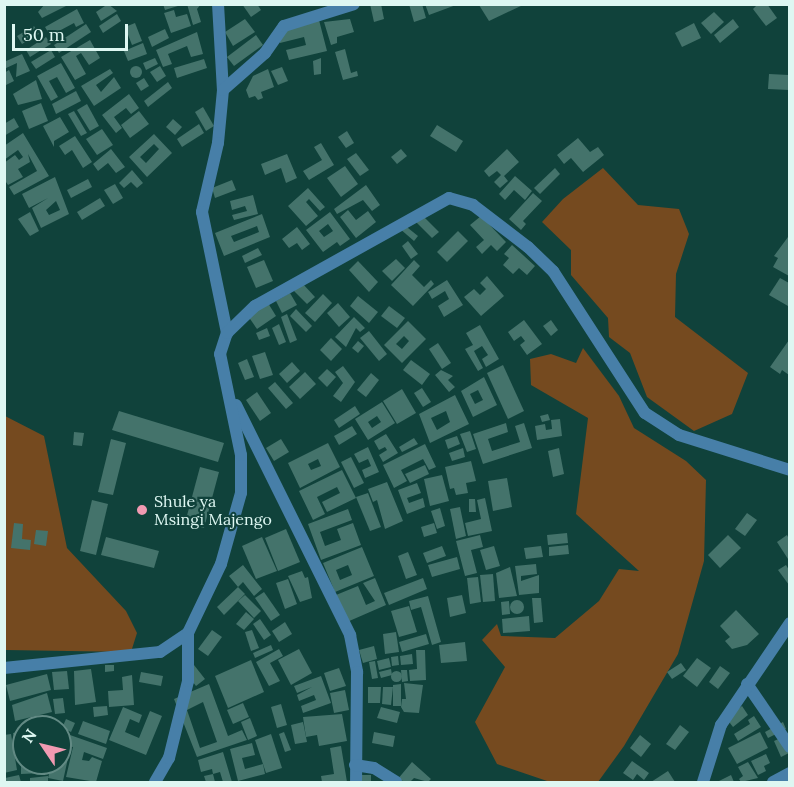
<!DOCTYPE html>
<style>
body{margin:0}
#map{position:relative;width:794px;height:787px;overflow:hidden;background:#10423b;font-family:Lora,serif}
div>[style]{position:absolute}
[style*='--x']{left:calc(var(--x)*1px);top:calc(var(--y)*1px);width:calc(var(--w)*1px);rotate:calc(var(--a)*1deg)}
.green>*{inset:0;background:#754a1f}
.building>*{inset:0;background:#44736b}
.round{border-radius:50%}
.street>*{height:12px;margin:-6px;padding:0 6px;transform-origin:6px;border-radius:6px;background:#477fa8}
.dots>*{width:16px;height:16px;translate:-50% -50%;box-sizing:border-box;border:3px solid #10423b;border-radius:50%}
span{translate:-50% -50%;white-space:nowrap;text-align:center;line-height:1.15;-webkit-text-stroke:4.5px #10423b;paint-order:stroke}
.poi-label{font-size:16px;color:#def7f2}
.left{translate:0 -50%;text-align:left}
.frame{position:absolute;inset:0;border:6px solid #def7f2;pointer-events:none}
.north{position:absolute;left:12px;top:715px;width:60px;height:60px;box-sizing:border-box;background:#10423b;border:2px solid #628a84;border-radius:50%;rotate:305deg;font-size:16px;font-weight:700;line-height:24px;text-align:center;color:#def7f2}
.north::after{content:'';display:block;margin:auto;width:21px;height:27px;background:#f19ab2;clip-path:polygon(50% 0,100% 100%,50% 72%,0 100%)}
.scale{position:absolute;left:12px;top:24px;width:116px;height:27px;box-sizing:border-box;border:3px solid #def7f2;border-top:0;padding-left:8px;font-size:18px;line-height:21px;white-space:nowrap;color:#def7f2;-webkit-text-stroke:4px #10423b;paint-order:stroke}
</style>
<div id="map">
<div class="green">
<div style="clip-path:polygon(603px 168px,638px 205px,679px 209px,689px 234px,676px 274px,675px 317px,748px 373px,732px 414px,694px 431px,647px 397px,630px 353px,609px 337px,608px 318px,571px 275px,571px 250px,542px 222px,563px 199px)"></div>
<div style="clip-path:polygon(583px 348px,619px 396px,634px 428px,686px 461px,706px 480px,704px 561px,678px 654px,624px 746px,598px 782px,550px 782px,497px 764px,475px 722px,505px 667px,482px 640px,497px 624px,501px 636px,555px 638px,599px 601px,619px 569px,639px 571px,576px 514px,588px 418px,531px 385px,530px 359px,551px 354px,576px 363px)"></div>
<div style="clip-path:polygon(5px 416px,44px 436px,67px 548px,126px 611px,137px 633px,131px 652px,5px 650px)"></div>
</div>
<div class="building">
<div style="clip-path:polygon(45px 4px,70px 4px,42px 18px,38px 12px)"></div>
<div style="clip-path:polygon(108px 4px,117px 11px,101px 21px,96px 12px)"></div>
<div style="clip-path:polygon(163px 4px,181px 4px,181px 5px,165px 10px)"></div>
<div style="clip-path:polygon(187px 4px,201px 4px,197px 9px,201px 22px,193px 25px)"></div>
<div style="clip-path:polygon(242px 4px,257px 4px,261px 10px,251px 17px)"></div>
<div style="clip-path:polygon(370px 4px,381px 4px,384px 19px,374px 22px)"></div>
<div style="clip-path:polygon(409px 4px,422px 4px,426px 18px,414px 22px)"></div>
<div style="clip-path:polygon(425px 4px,456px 4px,456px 5px,429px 15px)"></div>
<div style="clip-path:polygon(758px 4px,767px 4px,777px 18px,766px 26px,753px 9px)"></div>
<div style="clip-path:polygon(479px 5px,523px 5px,489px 21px)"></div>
<div style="clip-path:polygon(77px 9px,84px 23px,76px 27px,74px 23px,59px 31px,62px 37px,54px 42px,45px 27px)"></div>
<div style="clip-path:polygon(174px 10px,176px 17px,187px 14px,191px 26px,171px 33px,164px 13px)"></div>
<div style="clip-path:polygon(714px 12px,724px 22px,711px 34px,701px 23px)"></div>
<div style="clip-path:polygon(117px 14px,121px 21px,103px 33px,99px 26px)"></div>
<div style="clip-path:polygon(245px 19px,255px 32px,233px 46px,225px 32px)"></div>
<div style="clip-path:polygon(350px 19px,354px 32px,337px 37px,337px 43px,331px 45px,324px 22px)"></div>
<div style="clip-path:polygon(733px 19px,739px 27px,720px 43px,714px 35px)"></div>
<div style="clip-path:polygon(319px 20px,327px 51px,289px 60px,286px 50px,306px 45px,304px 37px,280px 43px,277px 31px)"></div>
<div style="clip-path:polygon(135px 23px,142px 41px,132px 45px,125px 27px)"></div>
<div style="clip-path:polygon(694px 23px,701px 38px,682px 47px,675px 33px)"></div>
<div style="clip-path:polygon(86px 24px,91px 32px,59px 53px,54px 45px)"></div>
<div style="clip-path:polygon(34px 26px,39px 34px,22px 44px,17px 36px)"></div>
<div style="clip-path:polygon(165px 29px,169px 38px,152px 47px,148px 37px)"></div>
<div style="clip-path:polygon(197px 32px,203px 54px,191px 57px,187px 46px,168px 54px,172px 64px,163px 67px,156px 50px)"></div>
<div style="clip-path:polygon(256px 35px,263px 45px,234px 66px,227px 57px)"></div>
<div style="clip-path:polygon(46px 37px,51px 44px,30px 57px,26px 50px)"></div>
<div style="clip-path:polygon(90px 40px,100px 58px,89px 65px,81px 53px,76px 56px,86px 74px,75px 80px,61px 57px)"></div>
<div style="clip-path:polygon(143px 43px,147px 54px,128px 61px,124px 51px)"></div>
<div style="clip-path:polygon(345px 49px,351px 73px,357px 71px,358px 76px,343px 80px,335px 52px)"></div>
<div style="clip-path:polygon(51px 50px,55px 57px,36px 69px,31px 62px)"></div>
<div style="clip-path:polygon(22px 54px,30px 71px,16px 77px,17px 63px,4px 69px,4px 62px)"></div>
<div style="clip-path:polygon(155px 58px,158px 64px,146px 70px,143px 63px)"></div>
<div style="clip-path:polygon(321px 58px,321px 74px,314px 75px,313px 61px)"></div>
<div style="clip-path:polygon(204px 59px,207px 68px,177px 78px,174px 68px)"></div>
<div style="clip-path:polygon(61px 63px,75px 88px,66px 93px,57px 77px,49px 81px,58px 97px,51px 101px,37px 76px)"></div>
<div style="clip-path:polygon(160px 66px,166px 76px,157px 82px,150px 72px)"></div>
<div class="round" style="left:130px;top:66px;width:12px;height:12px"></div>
<div style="clip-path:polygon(282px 67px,288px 81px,278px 85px,271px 71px)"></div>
<div style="clip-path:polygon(110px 69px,113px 73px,96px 85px,101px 92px,114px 77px,121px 88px,94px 106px,81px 86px)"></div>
<div style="clip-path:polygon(268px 69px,274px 87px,261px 92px,263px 98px,258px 100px,255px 96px,249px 98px,246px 90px,253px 76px)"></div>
<div style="clip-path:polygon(9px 70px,14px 81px,4px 86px,4px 73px)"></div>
<div style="clip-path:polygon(769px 74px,789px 75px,789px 90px,768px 89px)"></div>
<div style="clip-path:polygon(144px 78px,149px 86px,141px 91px,136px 83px)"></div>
<div style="clip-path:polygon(36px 80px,42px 99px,18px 105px,13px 94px)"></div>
<div style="clip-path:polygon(168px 82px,172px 88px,148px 107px,144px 101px)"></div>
<div style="clip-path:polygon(76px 91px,81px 101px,56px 114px,52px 104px)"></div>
<div style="clip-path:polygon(129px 94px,139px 108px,131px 114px,126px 108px,114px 117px,122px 128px,116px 133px,102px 115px)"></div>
<div style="clip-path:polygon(41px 103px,48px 121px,29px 129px,22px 111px)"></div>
<div style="clip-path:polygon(87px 104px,99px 126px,90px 131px,77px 110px)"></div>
<div style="clip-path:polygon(203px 107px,214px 126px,206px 131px,195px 112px)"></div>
<div style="clip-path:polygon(74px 111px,87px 133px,81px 136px,68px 114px)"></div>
<div style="clip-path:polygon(139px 111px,149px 124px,130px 138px,121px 125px)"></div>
<div style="clip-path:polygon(60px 117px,69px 132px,54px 141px,54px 147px,43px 126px)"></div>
<div style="clip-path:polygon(14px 118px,19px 127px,4px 136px,4px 124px)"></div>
<div style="clip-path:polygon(173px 119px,182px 127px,175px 135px,166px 127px)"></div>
<div style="clip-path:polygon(199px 124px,204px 133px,182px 147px,177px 139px)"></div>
<div style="clip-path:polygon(437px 125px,463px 141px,456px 152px,430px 136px)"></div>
<div style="clip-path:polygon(102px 129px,113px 145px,97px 155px,86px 139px)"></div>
<div style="clip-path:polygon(347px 131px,354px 143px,346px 148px,338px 137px)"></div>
<div style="clip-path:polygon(23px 133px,49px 176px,14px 195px,9px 187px,37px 171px,28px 154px,30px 162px,18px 169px,23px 177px,8px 185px,4px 179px,4px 163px,15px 155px,19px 160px,23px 157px,18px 150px,4px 160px,4px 146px)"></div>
<div style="clip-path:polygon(evenodd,154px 134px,172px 153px,147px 177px,129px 157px,154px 134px,154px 144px,159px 149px,146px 163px,140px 157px,154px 144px)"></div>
<div style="clip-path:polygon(75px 136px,92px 162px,83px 168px,72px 150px,65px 155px,59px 146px)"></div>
<div style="clip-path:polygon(578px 138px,590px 152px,598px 147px,604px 155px,583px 172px,571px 158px,564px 164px,557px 155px)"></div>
<div style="clip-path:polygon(321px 143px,334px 165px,309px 180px,303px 171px,322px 160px,314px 147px)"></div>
<div style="clip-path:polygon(111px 149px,125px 167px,116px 173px,108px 163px,98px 171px,93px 164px)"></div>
<div style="clip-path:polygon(401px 149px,407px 156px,397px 164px,391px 157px)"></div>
<div style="clip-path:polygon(507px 149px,519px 162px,504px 176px,508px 181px,500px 188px,494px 182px,501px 175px,497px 171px,489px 177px,484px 171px)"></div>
<div style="clip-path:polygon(356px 153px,369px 170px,360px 176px,347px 159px)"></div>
<div style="clip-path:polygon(287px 154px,297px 178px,286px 183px,281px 168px,265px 175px,261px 164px)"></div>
<div style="clip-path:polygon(345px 166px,358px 184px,341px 197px,327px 178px)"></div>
<div style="clip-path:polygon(555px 168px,560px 174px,540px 194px,534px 188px)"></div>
<div style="clip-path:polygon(132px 170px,143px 183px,137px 188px,131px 182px,124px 188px,119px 183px)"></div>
<div style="clip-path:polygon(515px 176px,532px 191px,525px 200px,514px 190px,505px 200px,499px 194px)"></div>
<div style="clip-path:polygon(evenodd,55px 177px,69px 214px,41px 228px,32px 208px,48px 198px,29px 208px,22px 194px,55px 177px,56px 201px,60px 210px,49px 215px,46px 210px,56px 201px)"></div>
<div style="clip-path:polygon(88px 179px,92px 187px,71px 198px,67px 190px)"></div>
<div style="clip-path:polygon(232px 180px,236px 190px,215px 198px,212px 188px)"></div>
<div style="clip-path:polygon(115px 184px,123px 198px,113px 204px,104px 190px)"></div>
<div style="clip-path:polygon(366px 185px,380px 205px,372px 211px,363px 200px,337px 214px,334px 209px)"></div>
<div style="clip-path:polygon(308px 188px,325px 207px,320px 211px,309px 199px,306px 202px,318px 216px,306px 226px,288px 206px)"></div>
<div style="clip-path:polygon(533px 193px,542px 201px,523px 221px,526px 224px,521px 230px,509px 219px)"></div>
<div style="clip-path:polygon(253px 195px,258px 214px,234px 220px,232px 215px,247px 211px,245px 206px,232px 210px,230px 201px)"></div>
<div style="clip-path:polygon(100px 198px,105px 206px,82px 220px,77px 212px)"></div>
<div style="clip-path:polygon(348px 210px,356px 220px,368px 211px,376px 222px,356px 238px,340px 217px)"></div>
<div style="clip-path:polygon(30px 212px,39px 231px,30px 236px,18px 219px)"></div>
<div style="clip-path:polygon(evenodd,330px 212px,350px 239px,340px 246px,337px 242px,323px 252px,306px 230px,330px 212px,328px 224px,333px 231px,324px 237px,319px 231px,328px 224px)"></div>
<div style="clip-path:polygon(evenodd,262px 214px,270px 237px,224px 256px,215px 233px,262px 214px,257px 226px,259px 232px,234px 242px,231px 236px,257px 226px)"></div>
<div style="clip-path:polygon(422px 215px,439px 232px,432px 238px,416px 222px)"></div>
<div style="clip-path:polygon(481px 216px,506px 242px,497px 251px,491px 245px,482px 254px,476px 247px,484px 240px,470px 225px)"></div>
<div style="clip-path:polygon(403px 224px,418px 236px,414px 241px,399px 228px)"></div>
<div style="clip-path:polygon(297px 227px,310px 244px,302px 250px,297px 243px,289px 248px,282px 239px)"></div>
<div style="clip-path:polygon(458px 231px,468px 241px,447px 262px,437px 252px)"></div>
<div style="clip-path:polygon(788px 237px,789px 239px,789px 276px,773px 267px,778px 258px,774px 256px)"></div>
<div style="clip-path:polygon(408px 241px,418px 254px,411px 259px,402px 246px)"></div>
<div style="clip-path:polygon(512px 245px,535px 266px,527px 275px,519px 268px,513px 274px,503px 265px,509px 258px,504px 254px)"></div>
<div style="clip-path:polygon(258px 248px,262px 255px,245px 263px,242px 256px)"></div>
<div style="clip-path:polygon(396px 259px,405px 268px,392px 281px,382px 271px)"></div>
<div style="clip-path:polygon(264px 260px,273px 281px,256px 288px,247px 267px)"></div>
<div style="clip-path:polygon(414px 260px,420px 266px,412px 275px,424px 287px,431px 280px,434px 284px,413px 306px,391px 285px)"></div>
<div style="clip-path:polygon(358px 261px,378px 282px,369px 292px,349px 270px)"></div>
<div style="clip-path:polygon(487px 276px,504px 296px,481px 316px,464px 297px,474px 289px,480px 295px,486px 289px,480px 283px)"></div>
<div style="clip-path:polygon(780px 278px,789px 283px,788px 306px,769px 295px)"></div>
<div style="clip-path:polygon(447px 280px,463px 305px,444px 317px,438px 306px,449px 299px,445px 291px,432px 299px,428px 292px)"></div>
<div style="clip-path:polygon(302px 283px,315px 297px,307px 304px,294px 291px)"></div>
<div style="clip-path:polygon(290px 293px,297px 305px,282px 313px,276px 301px)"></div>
<div style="clip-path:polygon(323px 294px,332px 303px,315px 322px,305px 313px)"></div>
<div style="clip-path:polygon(358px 296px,378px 312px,369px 323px,350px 306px)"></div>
<div style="clip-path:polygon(268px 303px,276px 316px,257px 329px,248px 316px)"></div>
<div style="clip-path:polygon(338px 303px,350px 317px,339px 327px,327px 313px)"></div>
<div style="clip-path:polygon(389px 306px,405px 318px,397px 328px,381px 316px)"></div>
<div style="clip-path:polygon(296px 309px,312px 326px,306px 332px,290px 316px)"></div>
<div style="clip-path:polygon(287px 314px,297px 340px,290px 343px,281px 317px)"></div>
<div style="clip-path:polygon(354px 317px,365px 328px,360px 332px,356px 328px,346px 347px,335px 337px)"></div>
<div style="clip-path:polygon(524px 320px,542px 344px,527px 355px,520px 345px,525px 341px,521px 336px,514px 341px,508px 332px)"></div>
<div style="clip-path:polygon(551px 320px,558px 330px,551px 336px,543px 326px)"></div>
<div style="clip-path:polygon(evenodd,408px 321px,426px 339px,402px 363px,384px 345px,408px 321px,404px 336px,409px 341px,402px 349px,396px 344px,404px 336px)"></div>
<div style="clip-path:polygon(279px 324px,286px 342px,279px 345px,272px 328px)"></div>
<div style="clip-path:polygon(480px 325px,499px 359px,486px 367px,482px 359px,488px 355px,482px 346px,474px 351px,483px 368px,478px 371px,465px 349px,473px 345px,466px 333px)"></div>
<div style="clip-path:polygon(267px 328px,270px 336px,259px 340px,256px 333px)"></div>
<div style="clip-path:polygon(369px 331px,387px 354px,379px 361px,360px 338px)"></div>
<div style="clip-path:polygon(331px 338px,342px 349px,331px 361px,320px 350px)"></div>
<div style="clip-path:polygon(789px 340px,789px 375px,782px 370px,780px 374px,770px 367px)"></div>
<div style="clip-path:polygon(358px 341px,364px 346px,358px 353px,352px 348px)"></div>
<div style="clip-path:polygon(438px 343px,451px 363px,442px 369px,429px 349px)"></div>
<div style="clip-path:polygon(265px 352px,273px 375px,260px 379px,252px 356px)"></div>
<div style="clip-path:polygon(247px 359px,254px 377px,245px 380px,238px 363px)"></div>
<div style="clip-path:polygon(411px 360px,430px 374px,422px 385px,403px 370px)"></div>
<div style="clip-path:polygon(292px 362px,300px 371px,287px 383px,279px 374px)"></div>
<div style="clip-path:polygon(503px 365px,524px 411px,508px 419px,487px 373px)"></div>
<div style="clip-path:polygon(343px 366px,355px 382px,341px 402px,333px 396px,343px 383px,335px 372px)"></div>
<div style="clip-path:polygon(327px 369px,336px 377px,327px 387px,318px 378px)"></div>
<div style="clip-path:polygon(441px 370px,453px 376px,448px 380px,455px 387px,449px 392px,435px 375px)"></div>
<div style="clip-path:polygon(305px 372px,316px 384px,300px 399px,289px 387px)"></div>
<div style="clip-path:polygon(371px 373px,379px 380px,366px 397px,357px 390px)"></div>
<div style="clip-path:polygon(evenodd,484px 377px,497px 405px,473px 417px,461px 391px,484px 377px,478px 390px,483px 400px,475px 404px,470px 394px,478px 390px)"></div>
<div style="clip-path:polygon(275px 382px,293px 403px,286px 409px,268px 388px)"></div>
<div style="clip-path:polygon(422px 388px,431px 402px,423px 407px,414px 393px)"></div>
<div style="clip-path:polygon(402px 389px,416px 413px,397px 424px,383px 401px)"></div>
<div style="clip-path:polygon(257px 392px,271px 413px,260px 421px,246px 400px)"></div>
<div style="clip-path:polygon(evenodd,455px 395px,469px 424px,430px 443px,419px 414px,455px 395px,446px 411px,450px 422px,437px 430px,431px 418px,446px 411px)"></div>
<div style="clip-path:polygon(evenodd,382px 402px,395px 423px,368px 440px,355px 419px,382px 402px,377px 416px,381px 422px,372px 428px,368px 422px,377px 416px)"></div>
<div style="clip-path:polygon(355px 406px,360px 414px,339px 428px,334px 420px)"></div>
<div style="clip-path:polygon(119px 411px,224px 443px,218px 462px,112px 430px)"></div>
<div style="clip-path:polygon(548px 414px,550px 420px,542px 422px,540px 416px)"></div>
<div style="clip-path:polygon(560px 419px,562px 436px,537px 440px,535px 426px,545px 424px,546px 430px,552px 429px,551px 420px)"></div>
<div style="clip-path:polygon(506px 423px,508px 432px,488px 439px,492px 451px,520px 442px,515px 426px,524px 423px,532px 448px,483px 464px,473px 434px)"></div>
<div style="clip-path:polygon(352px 426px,357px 434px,339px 445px,334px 436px)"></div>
<div style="clip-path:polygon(470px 431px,476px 449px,467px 452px,460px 434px)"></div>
<div style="clip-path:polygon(74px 432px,84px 433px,82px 446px,73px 445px)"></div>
<div style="clip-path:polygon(386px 434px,398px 453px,383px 462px,379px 455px,387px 450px,385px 447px,379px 450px,374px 441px)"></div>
<div style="clip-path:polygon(457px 436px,460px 444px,448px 449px,445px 440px)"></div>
<div style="clip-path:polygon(414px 438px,418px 444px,402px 452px,399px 447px)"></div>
<div style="clip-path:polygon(111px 439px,126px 443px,113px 495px,98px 492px)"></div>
<div style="clip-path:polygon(281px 439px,289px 452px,274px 461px,266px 448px)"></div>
<div style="clip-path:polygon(evenodd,328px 443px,340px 467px,300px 488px,288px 463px,328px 443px,318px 459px,321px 466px,311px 470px,308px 464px,318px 459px)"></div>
<div style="clip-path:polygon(425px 444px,436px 467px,429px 470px,423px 459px,401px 470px,407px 481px,394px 488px,383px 465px)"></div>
<div style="clip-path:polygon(368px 447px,379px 472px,365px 478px,362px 470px,371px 466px,368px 459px,359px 463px,354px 454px)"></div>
<div style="clip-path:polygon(463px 448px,465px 457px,452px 461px,449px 453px)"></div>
<div style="clip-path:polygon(559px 448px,564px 474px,553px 477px,548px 451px)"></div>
<div style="clip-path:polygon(351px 457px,364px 483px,354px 488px,341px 462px)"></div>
<div style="clip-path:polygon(471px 461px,476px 481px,466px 483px,468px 493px,456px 495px,454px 488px,450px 489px,445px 467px)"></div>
<div style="clip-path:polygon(425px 465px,429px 474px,410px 483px,405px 474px)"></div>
<div style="clip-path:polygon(200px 467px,219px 472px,204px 528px,185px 523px)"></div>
<div style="clip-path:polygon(342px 470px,356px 498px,327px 512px,322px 502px,340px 493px,337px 487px,317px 497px,325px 514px,313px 520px,299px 491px)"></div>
<div style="clip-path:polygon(442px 475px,449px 501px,430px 506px,424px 479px)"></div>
<div style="clip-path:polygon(507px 478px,512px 507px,493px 511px,488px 481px)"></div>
<div style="clip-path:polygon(387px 482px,403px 521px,385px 529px,377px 500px,373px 502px,368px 489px)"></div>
<div style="clip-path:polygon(417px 483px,421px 493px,407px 498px,409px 503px,423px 498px,425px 507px,407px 514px,398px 490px)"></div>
<div style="clip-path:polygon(368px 493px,381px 527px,370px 531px,356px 497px)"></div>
<div style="clip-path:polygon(485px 498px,492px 531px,468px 536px,465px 523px,481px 519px,477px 500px)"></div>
<div style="clip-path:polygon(469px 499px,475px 499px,476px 512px,469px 512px)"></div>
<div style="clip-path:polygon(92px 500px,108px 504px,96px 555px,80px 551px)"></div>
<div style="clip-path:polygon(460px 507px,466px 536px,456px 539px,450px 509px)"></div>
<div style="clip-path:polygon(440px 508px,445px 526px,437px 529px,431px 511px)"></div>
<div style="clip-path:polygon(348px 509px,352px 520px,320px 532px,325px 546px,341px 540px,337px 529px,353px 523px,361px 545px,321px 560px,308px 524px)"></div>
<div style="clip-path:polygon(747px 513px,757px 520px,745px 536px,735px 529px)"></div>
<div style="clip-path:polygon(14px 523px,23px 524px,22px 539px,31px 540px,30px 550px,11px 548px)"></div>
<div style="clip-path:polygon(434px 523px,437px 533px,424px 537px,421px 527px)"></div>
<div style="clip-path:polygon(286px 529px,300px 562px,278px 571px,265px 538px)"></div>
<div style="clip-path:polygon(36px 530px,48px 531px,46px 546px,34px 544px)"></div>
<div style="clip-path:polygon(567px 533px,568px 543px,548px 545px,547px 535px)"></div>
<div style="clip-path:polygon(480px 535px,483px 547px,471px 550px,477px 573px,465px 576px,456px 541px)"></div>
<div style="clip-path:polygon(728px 535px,741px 548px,720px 568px,708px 555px)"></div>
<div style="clip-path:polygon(787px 535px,789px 539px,788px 559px,777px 542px)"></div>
<div style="clip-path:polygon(106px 537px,159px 551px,154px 568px,101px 555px)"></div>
<div style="clip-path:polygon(262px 537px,277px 571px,256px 579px,242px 546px)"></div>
<div style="clip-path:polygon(568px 545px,569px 554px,549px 556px,549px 547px)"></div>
<div style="clip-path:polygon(442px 546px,446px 556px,427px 563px,423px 553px)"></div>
<div style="clip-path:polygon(494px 546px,500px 566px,486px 570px,480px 550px)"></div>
<div style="clip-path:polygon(541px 546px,543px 557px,526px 559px,524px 548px)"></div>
<div style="clip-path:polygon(evenodd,362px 547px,374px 576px,335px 592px,323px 563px,362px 547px,348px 565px,352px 575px,340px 580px,336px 570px,348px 565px)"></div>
<div style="clip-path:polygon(408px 552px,417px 575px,406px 579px,398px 556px)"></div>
<div style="clip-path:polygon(457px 557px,460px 569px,432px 577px,428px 565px)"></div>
<div style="clip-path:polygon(536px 564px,537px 574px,521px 576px,521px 581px,539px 575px,539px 593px,519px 595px,515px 566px)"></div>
<div style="clip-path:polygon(243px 565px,262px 589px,254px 596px,243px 582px,238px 587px,229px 576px)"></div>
<div style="clip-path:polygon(786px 565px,789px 570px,789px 585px,778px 570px)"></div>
<div style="clip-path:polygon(510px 567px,517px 596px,499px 598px,496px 573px)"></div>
<div style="clip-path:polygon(302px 571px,305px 578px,308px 577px,312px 598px,300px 602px,288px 576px)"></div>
<div style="clip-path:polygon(493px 574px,495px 601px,483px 602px,480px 575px)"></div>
<div style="clip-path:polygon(478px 577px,481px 602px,470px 604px,467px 578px)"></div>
<div style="clip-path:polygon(375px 578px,386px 605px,347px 622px,336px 595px,358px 586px,366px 605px,375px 601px,363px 583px)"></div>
<div style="clip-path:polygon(423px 578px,427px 589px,389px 605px,384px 593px)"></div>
<div style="clip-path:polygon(288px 579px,297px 604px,285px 609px,276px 583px)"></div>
<div style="clip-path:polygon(238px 587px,245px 594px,224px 615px,217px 607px)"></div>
<div style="clip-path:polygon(264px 592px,280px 615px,271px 621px,255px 598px)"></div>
<div style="clip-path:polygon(245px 595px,261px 611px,254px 618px,238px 601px)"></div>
<div style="clip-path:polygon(462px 595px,466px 613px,450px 617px,447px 598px)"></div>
<div style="clip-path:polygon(428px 596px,441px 642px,432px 645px,421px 607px,411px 610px,409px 601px)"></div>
<div style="clip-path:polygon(532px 598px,541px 598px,543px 622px,534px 623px)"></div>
<div class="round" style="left:510px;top:600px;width:14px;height:14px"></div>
<div style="clip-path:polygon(509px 601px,510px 614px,502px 615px,501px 602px)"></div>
<div style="clip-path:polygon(409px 606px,417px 632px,399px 637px,391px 611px)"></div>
<div style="clip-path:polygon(736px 610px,759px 634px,747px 645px,732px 649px,725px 641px,730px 637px,720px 626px)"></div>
<div style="clip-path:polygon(246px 612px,254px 619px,244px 630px,236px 624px)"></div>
<div style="clip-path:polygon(529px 616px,530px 631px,503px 633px,502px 619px)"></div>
<div style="clip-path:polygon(260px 619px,271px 635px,264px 640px,253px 624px)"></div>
<div style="clip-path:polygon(285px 622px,292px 634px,279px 642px,272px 631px)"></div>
<div style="clip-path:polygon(212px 630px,222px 637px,208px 656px,198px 649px)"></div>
<div style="clip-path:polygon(252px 630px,259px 648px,251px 651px,245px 632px)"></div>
<div style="clip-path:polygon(396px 632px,399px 652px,385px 654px,383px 634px)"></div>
<div style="clip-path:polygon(426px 634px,429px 644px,402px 652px,399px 642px)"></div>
<div style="clip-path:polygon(465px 642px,467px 661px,441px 663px,439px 645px)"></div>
<div style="clip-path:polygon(271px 645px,273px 650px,255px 658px,253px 653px)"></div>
<div style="clip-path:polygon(374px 646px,377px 659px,363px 663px,359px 650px)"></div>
<div style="clip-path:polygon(279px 649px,283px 656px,270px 663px,280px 681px,269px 686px,256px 662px)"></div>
<div style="clip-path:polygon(299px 649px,312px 673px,291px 685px,278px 660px)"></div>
<div style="clip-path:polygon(416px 650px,425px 650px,426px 680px,410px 681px,409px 670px,417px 669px)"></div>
<div style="clip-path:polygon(412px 654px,413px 664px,401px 665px,400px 656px)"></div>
<div style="clip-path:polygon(398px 656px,399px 665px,392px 666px,391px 657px)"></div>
<div style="clip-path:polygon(389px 658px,391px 667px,379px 670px,377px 661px)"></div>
<div style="clip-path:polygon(697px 658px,711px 668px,697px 687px,683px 676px)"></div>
<div style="clip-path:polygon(251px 660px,264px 692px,228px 708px,215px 676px)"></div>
<div style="clip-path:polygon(375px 661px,378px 678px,372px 679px,369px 662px)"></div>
<div style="clip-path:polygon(681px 663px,686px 670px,672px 679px,667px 672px)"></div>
<div style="clip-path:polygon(105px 665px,114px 665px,114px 671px,105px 672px)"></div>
<div style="clip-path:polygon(194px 665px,205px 679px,196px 686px,185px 672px)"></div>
<div style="clip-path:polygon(720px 666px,730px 673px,718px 689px,709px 682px)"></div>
<div style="clip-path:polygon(339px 668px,346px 686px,330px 691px,324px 673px)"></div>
<div style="clip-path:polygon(91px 669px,96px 702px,75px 705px,74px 671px)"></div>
<div style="clip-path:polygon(391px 669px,392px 675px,381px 678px,379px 672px)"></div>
<div style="clip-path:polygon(401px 670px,407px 670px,408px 681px,402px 682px)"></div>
<div class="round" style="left:390.5px;top:670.5px;width:11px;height:11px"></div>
<div style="clip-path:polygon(67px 671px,69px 689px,54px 690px,52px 672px)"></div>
<div style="clip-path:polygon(141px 672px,163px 676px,161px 686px,139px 682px)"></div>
<div style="clip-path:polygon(47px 674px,51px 690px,10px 701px,6px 685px)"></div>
<div style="clip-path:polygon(132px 675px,134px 705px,109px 707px,108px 691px,123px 690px,122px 677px)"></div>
<div style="clip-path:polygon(321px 676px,331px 703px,303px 713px,301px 706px,316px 700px,314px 695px,299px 701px,297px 695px,312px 687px,297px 693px,294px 686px)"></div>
<div style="clip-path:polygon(404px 683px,423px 685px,419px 713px,404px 712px,401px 707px,402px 699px,406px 699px)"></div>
<div style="clip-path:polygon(evenodd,209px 684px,228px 736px,242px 730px,247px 740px,197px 757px,174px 699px,209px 684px,203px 702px,217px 742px,200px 748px,187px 710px,203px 702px)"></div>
<div style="clip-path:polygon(401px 684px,401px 706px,393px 706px,393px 685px)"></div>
<div style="clip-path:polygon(368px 687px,381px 687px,380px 703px,368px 703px)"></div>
<div style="clip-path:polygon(383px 687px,393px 687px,391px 705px,382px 704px)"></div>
<div style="clip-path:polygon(345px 690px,349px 710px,334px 713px,330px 693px)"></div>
<div style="clip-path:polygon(47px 693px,52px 712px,15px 721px,12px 705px)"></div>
<div style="clip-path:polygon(63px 698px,65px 713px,55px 714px,53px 699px)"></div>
<div style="clip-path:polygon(243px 703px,249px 717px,233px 724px,227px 710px)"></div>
<div style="clip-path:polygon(281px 704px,287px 725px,277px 728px,271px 707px)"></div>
<div style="clip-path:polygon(107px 706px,108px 715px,94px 717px,93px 707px)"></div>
<div style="clip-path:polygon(742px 706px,748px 715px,733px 727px,726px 718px)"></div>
<div style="clip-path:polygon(123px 707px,142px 715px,139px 723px,130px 719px,125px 732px,139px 738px,150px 711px,162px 716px,146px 755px,109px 740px)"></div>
<div style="clip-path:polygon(381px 707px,400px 712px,397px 723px,377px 718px)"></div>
<div style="clip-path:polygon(342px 714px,347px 741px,319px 746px,317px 735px,306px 737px,303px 717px)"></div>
<div style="clip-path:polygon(754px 716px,761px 727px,738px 741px,734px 734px,750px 724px,748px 720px)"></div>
<div style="clip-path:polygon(250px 718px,257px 736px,248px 740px,241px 722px)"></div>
<div style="clip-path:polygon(66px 719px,75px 723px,71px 732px,62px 728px)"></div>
<div style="clip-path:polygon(83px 721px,110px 731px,106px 744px,78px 734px)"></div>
<div style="clip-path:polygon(303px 722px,307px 742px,295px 744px,291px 725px)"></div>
<div style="clip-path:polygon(783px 722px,786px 729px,768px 738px,765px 732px)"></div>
<div style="clip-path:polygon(680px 725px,689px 732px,675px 750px,666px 744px)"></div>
<div style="clip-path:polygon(24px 731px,24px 762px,19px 763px,13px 733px)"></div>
<div style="clip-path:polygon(284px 732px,291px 750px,285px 752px,279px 734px)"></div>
<div style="clip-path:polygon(374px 732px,395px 736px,393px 747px,372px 743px)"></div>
<div style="clip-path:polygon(760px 732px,768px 748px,737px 764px,728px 748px)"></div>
<div style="clip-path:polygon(11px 734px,17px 770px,4px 773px,4px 735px)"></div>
<div style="clip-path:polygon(60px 734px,67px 736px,64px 747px,70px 749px,63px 781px,48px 778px,52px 763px,60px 763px)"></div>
<div style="clip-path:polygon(271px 734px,282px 768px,266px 773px,255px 740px)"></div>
<div style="clip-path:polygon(70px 735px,107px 748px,103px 759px,84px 752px,82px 760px,89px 761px,92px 757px,102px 761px,96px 782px,66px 777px,73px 747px,66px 746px)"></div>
<div style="clip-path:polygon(640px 735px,651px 744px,641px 757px,630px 748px)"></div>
<div style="clip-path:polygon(785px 736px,789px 753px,781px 757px,774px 741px)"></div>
<div style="clip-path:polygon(252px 743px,255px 755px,242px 758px,245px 769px,263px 764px,265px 774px,238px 781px,230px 749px)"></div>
<div style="clip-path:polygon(341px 746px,347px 782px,322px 782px,321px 776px,334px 774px,330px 748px)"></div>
<div style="clip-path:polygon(223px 752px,232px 782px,223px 782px,220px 772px,213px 774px,212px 769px,201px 772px,198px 760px)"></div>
<div style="clip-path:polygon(766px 754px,770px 763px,764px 766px,766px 771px,758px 775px,751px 761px)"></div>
<div style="clip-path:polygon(632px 761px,649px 773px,644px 780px,637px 774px,633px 780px,623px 773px)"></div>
<div style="clip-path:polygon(412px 762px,431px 779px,428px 782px,414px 778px,410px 782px,397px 780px)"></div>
<div style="clip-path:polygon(748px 762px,758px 778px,741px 782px,739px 779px,743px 776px,738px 767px)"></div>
<div style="clip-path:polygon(21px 764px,43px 764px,43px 773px,21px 774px)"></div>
<div style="clip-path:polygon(668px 771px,675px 782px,651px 782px)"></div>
<div style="clip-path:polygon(213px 774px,215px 782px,206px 782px,204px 776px)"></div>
<div style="clip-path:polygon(19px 775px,21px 782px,5px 782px,5px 778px)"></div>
<div style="clip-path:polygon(357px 775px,371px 775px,371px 782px,357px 782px)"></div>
<div style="clip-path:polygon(731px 775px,734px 782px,717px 782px)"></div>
<div style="clip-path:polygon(48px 776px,48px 782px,30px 782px,30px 778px)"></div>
</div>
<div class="street">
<div style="--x:218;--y:4;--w:86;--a:86.7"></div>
<div style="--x:223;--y:90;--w:53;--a:95.4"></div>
<div style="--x:218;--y:143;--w:71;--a:103.1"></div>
<div style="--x:202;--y:212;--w:124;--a:78.3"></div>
<div style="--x:223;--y:90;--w:56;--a:-41.4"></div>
<div style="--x:265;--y:53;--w:33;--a:-55"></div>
<div style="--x:284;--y:26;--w:73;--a:-17.4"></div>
<div style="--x:236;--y:405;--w:257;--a:63.6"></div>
<div style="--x:350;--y:635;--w:38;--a:79"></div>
<div style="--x:357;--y:672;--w:110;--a:90.5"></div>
<div style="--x:4;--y:668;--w:157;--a:-5.9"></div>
<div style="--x:160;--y:652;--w:34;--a:-34"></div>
<div style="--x:188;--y:633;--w:76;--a:-64.4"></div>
<div style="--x:221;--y:564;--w:74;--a:-74.3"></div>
<div style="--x:241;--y:493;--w:38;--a:-90"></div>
<div style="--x:241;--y:455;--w:103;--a:-101.7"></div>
<div style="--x:220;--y:354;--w:22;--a:-72"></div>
<div style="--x:227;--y:333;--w:39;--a:-44"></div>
<div style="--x:255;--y:306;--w:222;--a:-29.1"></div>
<div style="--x:449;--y:198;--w:25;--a:16"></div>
<div style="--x:473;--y:205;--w:69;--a:37.4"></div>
<div style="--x:528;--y:247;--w:35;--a:44"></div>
<div style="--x:553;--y:271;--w:169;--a:57.1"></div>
<div style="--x:645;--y:413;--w:40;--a:32.9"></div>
<div style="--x:679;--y:435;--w:116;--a:17.5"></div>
<div style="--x:747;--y:684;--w:76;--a:55.7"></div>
<div style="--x:355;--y:765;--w:19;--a:9"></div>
<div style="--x:374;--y:768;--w:26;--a:32"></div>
<div style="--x:155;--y:782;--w:28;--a:-60"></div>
<div style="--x:169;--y:758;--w:79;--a:-76.1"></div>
<div style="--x:188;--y:681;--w:48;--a:-90"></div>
<div style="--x:703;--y:782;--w:60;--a:-72.5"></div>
<div style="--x:721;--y:725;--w:123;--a:-55.9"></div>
<div style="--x:773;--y:782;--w:19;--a:-28"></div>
</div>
<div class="dots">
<div style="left:142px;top:510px;background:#f19ab2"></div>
</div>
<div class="poi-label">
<span class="left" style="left:154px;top:510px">Shule ya<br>Msingi Majengo</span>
</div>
<div class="frame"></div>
<div class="north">N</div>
<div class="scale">50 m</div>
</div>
